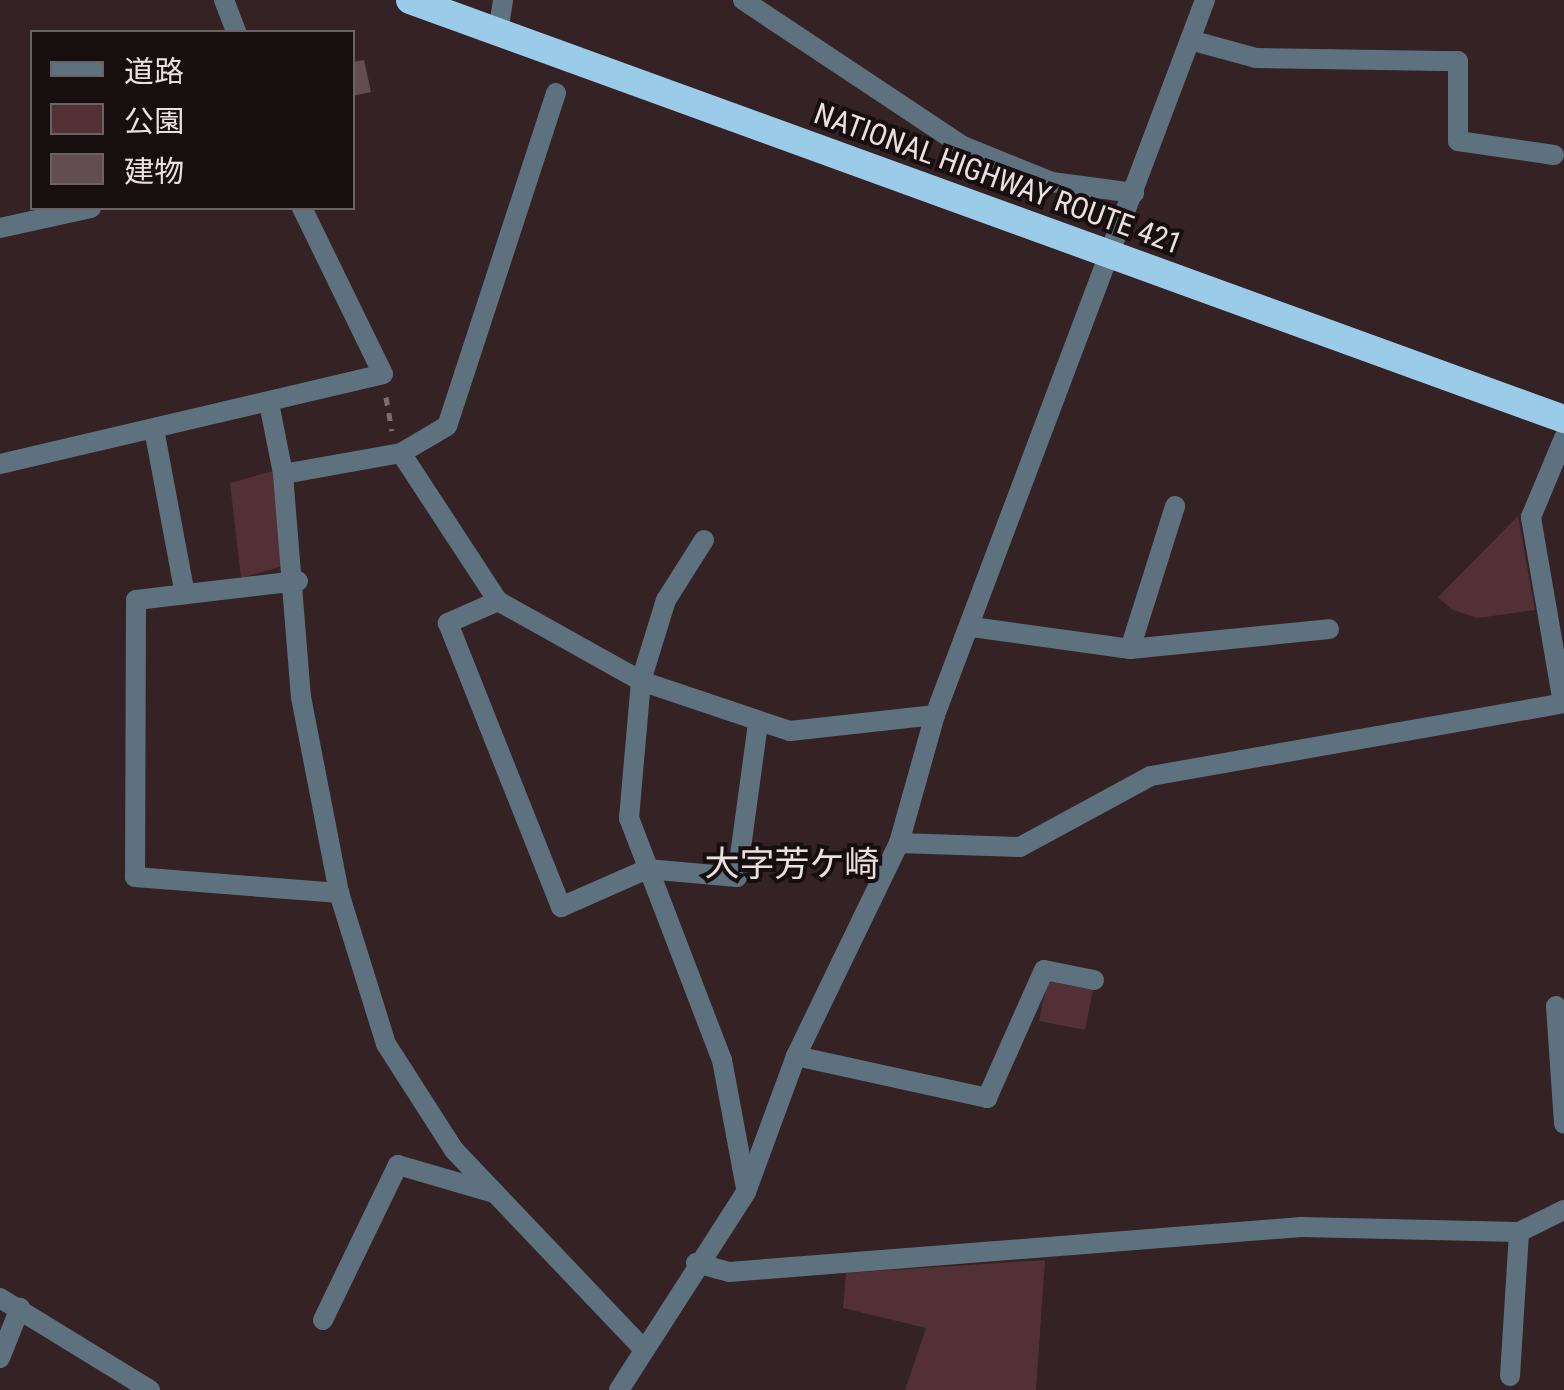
<!DOCTYPE html>
<meta charset="utf-8">
<style>
body{margin:0}
#map{position:relative;width:1564px;height:1390px;overflow:hidden;background:#342224;font-family:"Roboto Condensed","Noto Sans JP",sans-serif}
div>[style]{position:absolute}
[style*='--x']{left:calc(var(--x)*1px);top:calc(var(--y)*1px);width:calc(var(--w)*1px);rotate:calc(var(--a)*1deg)}
.green>*{inset:0;background:#533035}
.building>*{inset:0;background:#624e50}
.path>*{height:5px;margin-top:-2.5px;transform-origin:0;background:repeating-linear-gradient(90deg,#7d6d6f 0 8px,transparent 0 16px)}
.minor>*{height:20px;margin:-10px;padding:0 10px;transform-origin:10px;border-radius:10px;background:#5d727e}
.tertiary>*{height:20px;margin:-10px;padding:0 10px;transform-origin:10px;border-radius:10px;background:#5d727e}
.trunk>*{height:28px;margin:-14px;padding:0 14px;transform-origin:14px;border-radius:14px;background:#9acbe8}
span{translate:-50% -50%;white-space:nowrap;text-align:center;line-height:1.15;-webkit-text-stroke:8px #160e0f;paint-order:stroke}
.street-label{font-size:30px;color:#ebdfe0}
.quarter-label{font-size:35px;color:#ebdfe0}
.legend{position:absolute;left:30px;top:30px;width:325px;height:180px;box-sizing:border-box;background:#160e0f;border:2px solid #6b6263;margin:0;padding:12px 18px;list-style:none;font-size:30px;color:#ebdfe0}
.legend li{display:flex;align-items:center;gap:20px;height:50px}
.legend b{width:50px;border:2px solid #6b6263}
</style>
<div id="map">
<div class="green">
<div style="clip-path:polygon(273px 471px,286px 565px,241px 578px,230px 483px)"></div>
<div style="clip-path:polygon(1518px 516px,1535px 610px,1478px 618px,1453px 610px,1438px 597px)"></div>
<div style="clip-path:polygon(1047px 981px,1093px 990px,1085px 1030px,1039px 1021px)"></div>
<div style="clip-path:polygon(1045px 1260px,1036px 1390px,905px 1390px,926px 1328px,843px 1308px,846px 1273px)"></div>
</div>
<div class="building">
<div style="clip-path:polygon(364px 60px,371px 92px,352px 96px,352px 62px)"></div>
</div>
<div class="path">
<div style="--x:386;--y:397;--w:34;--a:80"></div>
</div>
<div class="minor">
<div style="--x:224;--y:0;--w:34;--a:69"></div>
<div style="--x:498;--y:32;--w:32;--a:-81"></div>
<div style="--x:1190;--y:40;--w:68;--a:15.3"></div>
<div style="--x:1256;--y:58;--w:202;--a:0.9"></div>
<div style="--x:1458;--y:61;--w:80;--a:90"></div>
<div style="--x:1458;--y:141;--w:97;--a:8.3"></div>
<div style="--x:556;--y:93;--w:350;--a:108.1"></div>
<div style="--x:447;--y:426;--w:53;--a:149.6"></div>
<div style="--x:401;--y:453;--w:120;--a:169.9"></div>
<div style="--x:283;--y:474;--w:224;--a:85.4"></div>
<div style="--x:301;--y:697;--w:200;--a:79"></div>
<div style="--x:339;--y:893;--w:158;--a:72.7"></div>
<div style="--x:386;--y:1044;--w:126;--a:57.3"></div>
<div style="--x:454;--y:1150;--w:269;--a:46.4"></div>
<div style="--x:0;--y:228;--w:93;--a:-12.4"></div>
<div style="--x:269;--y:403;--w:72;--a:78.8"></div>
<div style="--x:154;--y:429;--w:168;--a:79.4"></div>
<div style="--x:401;--y:453;--w:177;--a:56.8"></div>
<div style="--x:498;--y:601;--w:164;--a:29.2"></div>
<div style="--x:641;--y:681;--w:157;--a:18.6"></div>
<div style="--x:790;--y:731;--w:146;--a:-6.3"></div>
<div style="--x:0;--y:464;--w:393;--a:-13.2"></div>
<div style="--x:383;--y:374;--w:185;--a:-116"></div>
<div style="--x:704;--y:540;--w:71;--a:122.3"></div>
<div style="--x:666;--y:600;--w:85;--a:107.2"></div>
<div style="--x:641;--y:681;--w:138;--a:95"></div>
<div style="--x:629;--y:818;--w:259;--a:69"></div>
<div style="--x:722;--y:1060;--w:130;--a:79.4"></div>
<div style="--x:298;--y:581;--w:163;--a:173.3"></div>
<div style="--x:136;--y:600;--w:277;--a:90.2"></div>
<div style="--x:135;--y:877;--w:205;--a:4.5"></div>
<div style="--x:498;--y:601;--w:55;--a:156.3"></div>
<div style="--x:448;--y:623;--w:306;--a:68.3"></div>
<div style="--x:561;--y:907;--w:94;--a:-23.8"></div>
<div style="--x:647;--y:869;--w:90;--a:5.1"></div>
<div style="--x:737;--y:877;--w:155;--a:-82.2"></div>
<div style="--x:972;--y:627;--w:160;--a:7.9"></div>
<div style="--x:1130;--y:649;--w:200;--a:-5.7"></div>
<div style="--x:1130;--y:649;--w:150;--a:-72.5"></div>
<div style="--x:899;--y:843;--w:121;--a:1.9"></div>
<div style="--x:1020;--y:847;--w:149;--a:-28.5"></div>
<div style="--x:1151;--y:776;--w:418;--a:-10"></div>
<div style="--x:1563;--y:703;--w:189;--a:-99.8"></div>
<div style="--x:1531;--y:517;--w:86;--a:-67.3"></div>
<div style="--x:1556;--y:1006;--w:118;--a:86.1"></div>
<div style="--x:796;--y:1056;--w:196;--a:12.4"></div>
<div style="--x:987;--y:1098;--w:140;--a:-66"></div>
<div style="--x:1044;--y:970;--w:51;--a:11.3"></div>
<div style="--x:696;--y:1263;--w:34;--a:15"></div>
<div style="--x:729;--y:1272;--w:574;--a:-4.5"></div>
<div style="--x:1301;--y:1227;--w:218;--a:1.3"></div>
<div style="--x:1519;--y:1232;--w:50;--a:-26.1"></div>
<div style="--x:0;--y:1298;--w:176;--a:31.5"></div>
<div style="--x:323;--y:1320;--w:172;--a:-64.2"></div>
<div style="--x:398;--y:1165;--w:97;--a:16.2"></div>
<div style="--x:0;--y:1358;--w:54;--a:-68.2"></div>
<div style="--x:1510;--y:1376;--w:144;--a:-86.4"></div>
<div style="--x:619;--y:1390;--w:235;--a:-57.3"></div>
<div style="--x:746;--y:1192;--w:145;--a:-69.8"></div>
<div style="--x:796;--y:1056;--w:237;--a:-64.2"></div>
<div style="--x:899;--y:843;--w:133;--a:-74.3"></div>
<div style="--x:935;--y:715;--w:764;--a:-69.31"></div>
</div>
<div class="tertiary">
<div style="--x:743;--y:0;--w:264;--a:33.6"></div>
<div style="--x:963;--y:146;--w:96;--a:22"></div>
<div style="--x:1052;--y:182;--w:83;--a:7.6"></div>
</div>
<div class="trunk">
<div style="--x:410;--y:0;--w:1228;--a:19.96"></div>
</div>
<div class="street-label">
<span style="left:998px;top:179px;rotate:20deg">NATIONAL HIGHWAY ROUTE 421</span>
</div>
<div class="quarter-label">
<span style="left:792px;top:865px">大字芳ケ崎</span>
</div>
<ul class="legend">
<li><b style="height:12px;background:#5d727e"></b>道路</li>
<li><b style="height:28px;background:#533035"></b>公園</li>
<li><b style="height:28px;background:#624e50"></b>建物</li>
</ul>
</div>
